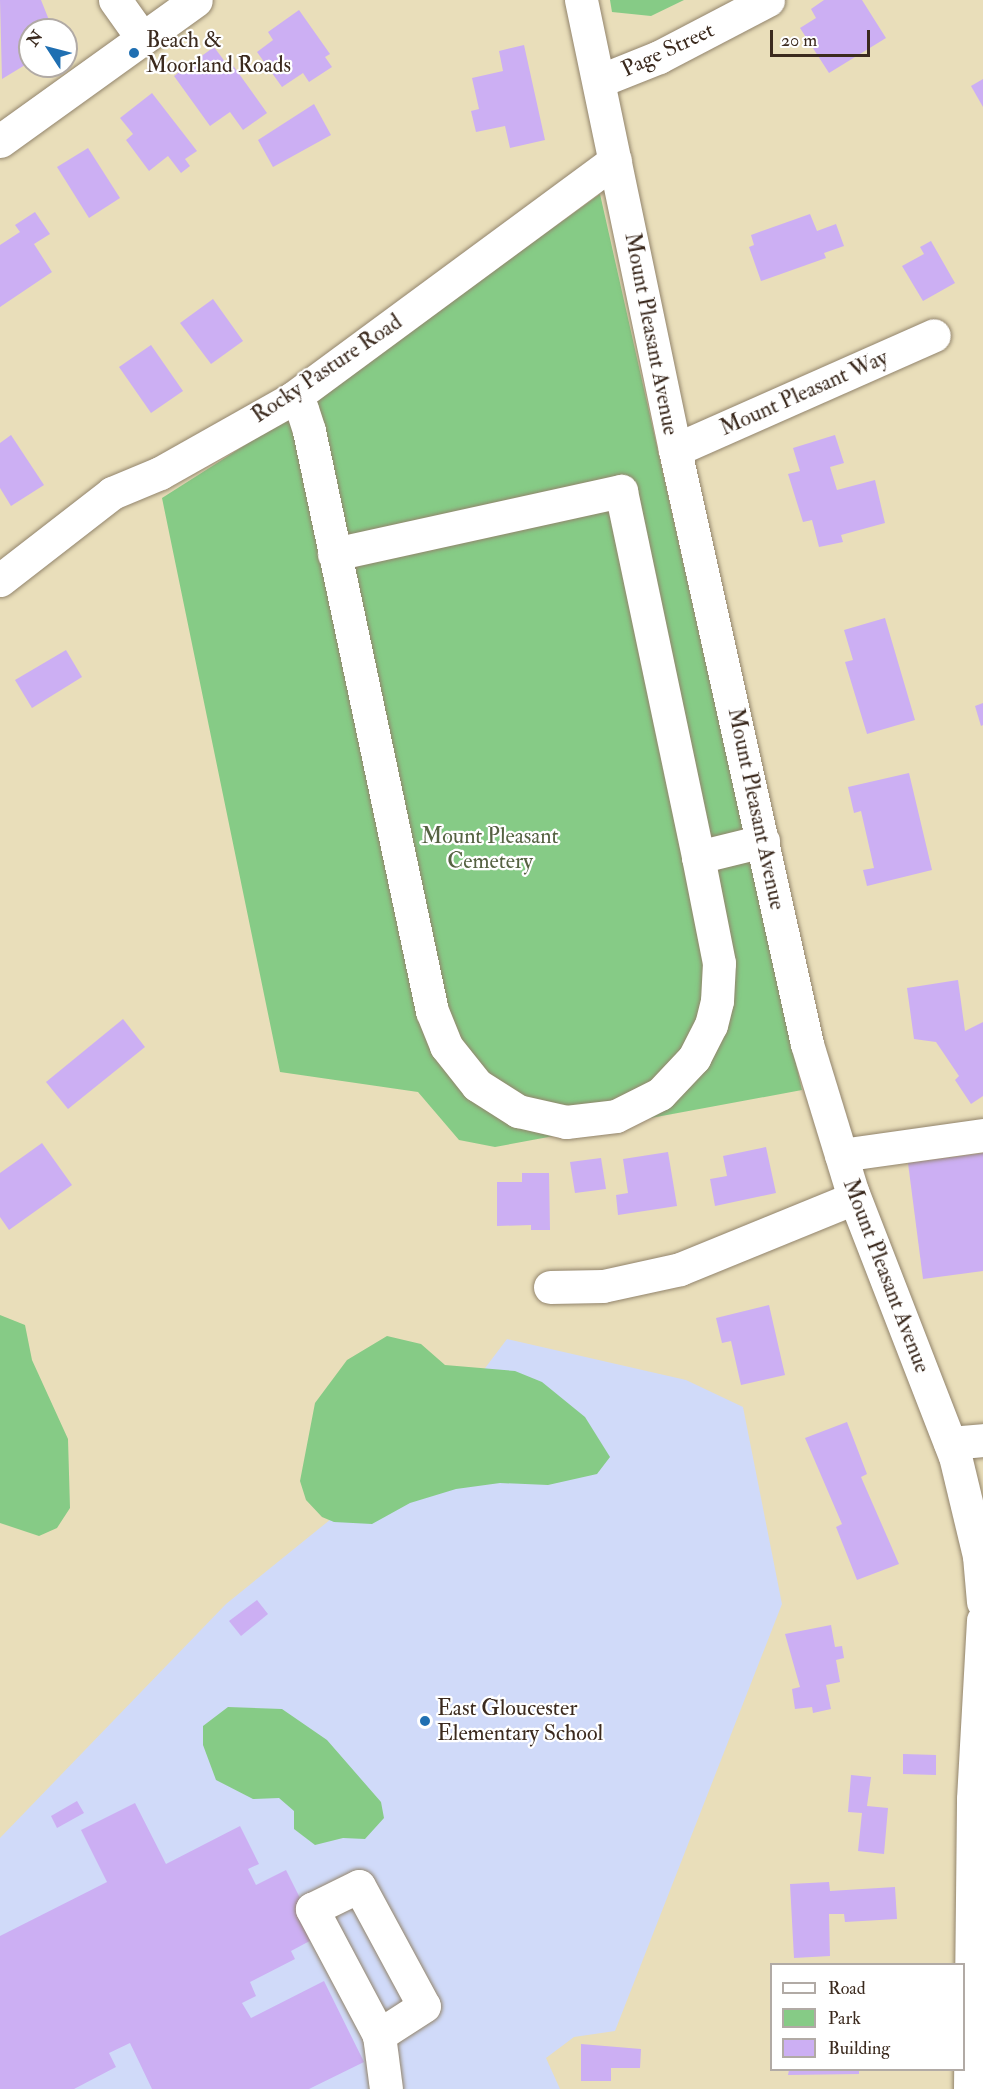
<!DOCTYPE html>
<style>
body{margin:0}
#map{position:relative;width:983px;height:2089px;overflow:hidden;background:#e9deba;font-family:"IM FELL Double Pica",serif}
div>[style]{position:absolute}
[style*='--x']{left:calc(var(--x)*1px);top:calc(var(--y)*1px);width:calc(var(--w)*1px);rotate:calc(var(--a)*1deg)}
.built>*{inset:0;background:#d0daf9}
.green>*{inset:0;background:#86cb86}
.building>*{inset:0;background:#ccaff3}
.roads{filter:drop-shadow(0 0 2px #92846c) drop-shadow(0 0 2px #92846c)}
.minor>*{height:33px;margin:-16.5px;padding:0 16.5px;transform-origin:16.5px;border-radius:16.5px;background:#fff}
.dots>*{width:16px;height:16px;translate:-50% -50%;box-sizing:border-box;border:3px solid #fff;border-radius:50%}
span{translate:-50% -50%;white-space:nowrap;text-align:center;line-height:1.15;-webkit-text-stroke:4.5px #fff;paint-order:stroke}
.poi-label{font-size:22px;color:#3b2a1e}
.left{translate:0 -50%;text-align:left}
.street-label{font-size:22px;color:#3b2a1e}
.park-label{font-size:22px;color:#556242}
.legend{position:absolute;left:770px;top:1963px;width:195px;height:108px;box-sizing:border-box;background:#fff;border:2px solid #b1aaa5;margin:0;padding:8px 10px;list-style:none;font-size:18px;color:#3b2a1e}
.legend li{display:flex;align-items:center;gap:12px;height:30px}
.legend b{width:30px;border:2px solid #b1aaa5}
.north{position:absolute;left:18px;top:18px;width:60px;height:60px;box-sizing:border-box;background:#fff;border:2px solid #b1aaa5;border-radius:50%;rotate:306deg;font-size:16px;font-weight:700;line-height:24px;text-align:center;color:#3b2a1e}
.north::after{content:'';display:block;margin:auto;width:21px;height:27px;background:#1f6fb2;clip-path:polygon(50% 0,100% 100%,50% 72%,0 100%)}
.scale{position:absolute;left:770px;top:30px;width:100px;height:27px;box-sizing:border-box;border:3px solid #3b2a1e;border-top:0;padding-left:8px;font-size:18px;line-height:21px;white-space:nowrap;color:#3b2a1e;-webkit-text-stroke:4px #fff;paint-order:stroke}
</style>
<div id="map">
<div class="built">
<i style="clip-path:polygon(507px 1339px,686px 1380px,743px 1407px,782px 1604px,615px 2031px,574px 2037px,546px 2058px,560px 2089px,0 2089px,0 1838px,226px 1604px,394px 1468px,458px 1404px)"></i>
</div>
<div class="green">
<i style="clip-path:polygon(610px 0,684px 0,651px 16px,612px 12px)"></i>
<i style="clip-path:polygon(600px 194px,802px 1090px,495px 1147px,459px 1140px,418px 1092px,280px 1072px,162px 498px,302px 409px)"></i>
<i style="clip-path:polygon(0 1315px,25px 1325px,32px 1360px,68px 1439px,70px 1508px,57px 1528px,39px 1536px,0 1523px)"></i>
<i style="clip-path:polygon(387px 1336px,421px 1344px,445px 1365px,515px 1371px,542px 1382px,585px 1417px,610px 1457px,597px 1474px,548px 1485px,500px 1483px,456px 1489px,410px 1503px,372px 1524px,334px 1522px,322px 1517px,306px 1500px,300px 1481px,315px 1403px,347px 1360px)"></i>
<i style="clip-path:polygon(228px 1707px,282px 1709px,327px 1740px,381px 1802px,384px 1818px,365px 1839px,343px 1838px,315px 1845px,294px 1829px,294px 1811px,279px 1798px,253px 1799px,216px 1780px,203px 1745px,203px 1726px)"></i>
</div>
<div class="building">
<i style="clip-path:polygon(0 0,41px 0,53px 30px,30px 30px,30px 62px,2px 79px)"></i>
<i style="clip-path:polygon(824px 0,862px 0,886px 38px,829px 73px,800px 28px,816px 18px,811px 9px)"></i>
<i style="clip-path:polygon(299px 10px,330px 54px,325px 57px,332px 67px,309px 82px,303px 73px,282px 87px,257px 52px,273px 40px,268px 32px)"></i>
<i style="clip-path:polygon(524px 45px,545px 140px,510px 148px,505px 126px,476px 132px,471px 111px,479px 109px,472px 78px,503px 71px,499px 51px)"></i>
<i style="clip-path:polygon(214px 47px,229px 67px,232px 64px,267px 113px,243px 130px,230px 112px,210px 126px,174px 76px)"></i>
<i style="clip-path:polygon(983px 79px,983px 107px,971px 86px)"></i>
<i style="clip-path:polygon(152px 93px,197px 151px,185px 159px,190px 166px,181px 173px,168px 156px,149px 171px,126px 140px,133px 134px,120px 118px)"></i>
<i style="clip-path:polygon(314px 104px,331px 135px,273px 167px,258px 140px)"></i>
<i style="clip-path:polygon(88px 148px,120px 198px,89px 218px,57px 167px)"></i>
<i style="clip-path:polygon(35px 212px,50px 234px,34px 244px,52px 272px,0 307px,0 245px,20px 232px,15px 225px)"></i>
<i style="clip-path:polygon(810px 214px,817px 231px,836px 224px,844px 246px,824px 253px,826px 258px,761px 281px,749px 247px,754px 245px,751px 235px)"></i>
<i style="clip-path:polygon(931px 241px,955px 283px,923px 301px,902px 266px,924px 254px,920px 247px)"></i>
<i style="clip-path:polygon(213px 299px,243px 341px,211px 364px,180px 323px)"></i>
<i style="clip-path:polygon(151px 345px,183px 391px,151px 413px,119px 367px)"></i>
<i style="clip-path:polygon(11px 435px,44px 485px,11px 506px,0 488px,0 443px)"></i>
<i style="clip-path:polygon(835px 435px,844px 463px,830px 467px,837px 490px,875px 480px,885px 523px,841px 535px,843px 542px,819px 547px,812px 520px,803px 522px,788px 474px,800px 471px,793px 448px)"></i>
<i style="clip-path:polygon(885px 618px,915px 720px,867px 734px,845px 662px,853px 660px,844px 630px)"></i>
<i style="clip-path:polygon(66px 650px,82px 677px,32px 708px,15px 680px)"></i>
<i style="clip-path:polygon(983px 703px,983px 725px,981px 726px,975px 706px)"></i>
<i style="clip-path:polygon(909px 773px,932px 870px,867px 886px,863px 870px,874px 868px,861px 811px,854px 813px,848px 787px)"></i>
<i style="clip-path:polygon(958px 980px,965px 1031px,983px 1022px,983px 1096px,971px 1104px,955px 1080px,959px 1076px,936px 1042px,914px 1039px,907px 988px)"></i>
<i style="clip-path:polygon(123px 1019px,145px 1047px,68px 1109px,46px 1082px)"></i>
<i style="clip-path:polygon(42px 1143px,72px 1185px,9px 1230px,0 1217px,0 1173px)"></i>
<i style="clip-path:polygon(766px 1147px,776px 1193px,715px 1206px,710px 1179px,727px 1176px,723px 1156px)"></i>
<i style="clip-path:polygon(668px 1152px,677px 1206px,618px 1215px,616px 1195px,628px 1193px,623px 1159px)"></i>
<i style="clip-path:polygon(983px 1153px,983px 1271px,923px 1279px,908px 1163px)"></i>
<i style="clip-path:polygon(601px 1158px,606px 1189px,575px 1193px,570px 1162px)"></i>
<i style="clip-path:polygon(522px 1173px,549px 1173px,550px 1230px,531px 1230px,531px 1225px,497px 1226px,497px 1182px,522px 1182px)"></i>
<i style="clip-path:polygon(769px 1305px,785px 1375px,741px 1385px,731px 1341px,722px 1343px,716px 1318px)"></i>
<i style="clip-path:polygon(847px 1422px,867px 1474px,861px 1477px,899px 1564px,857px 1580px,836px 1527px,842px 1524px,805px 1438px)"></i>
<i style="clip-path:polygon(257px 1600px,268px 1614px,241px 1636px,229px 1621px)"></i>
<i style="clip-path:polygon(831px 1625px,835px 1647px,842px 1646px,844px 1658px,836px 1660px,840px 1682px,826px 1685px,831px 1709px,813px 1713px,812px 1707px,795px 1709px,792px 1689px,800px 1687px,785px 1634px)"></i>
<i style="clip-path:polygon(903px 1754px,936px 1755px,936px 1775px,903px 1774px)"></i>
<i style="clip-path:polygon(851px 1775px,871px 1777px,867px 1806px,888px 1808px,884px 1854px,858px 1851px,862px 1813px,848px 1812px)"></i>
<i style="clip-path:polygon(77px 1801px,84px 1813px,57px 1828px,51px 1816px)"></i>
<i style="clip-path:polygon(135px 1803px,166px 1864px,240px 1826px,259px 1864px,248px 1869px,256px 1885px,286px 1870px,319px 1936px,291px 1951px,295px 1959px,250px 1982px,256px 1996px,242px 2003px,251px 2018px,324px 1981px,364px 2062px,309px 2089px,152px 2089px,130px 2043px,109px 2053px,116px 2067px,74px 2089px,0 2089px,0 1936px,107px 1882px,81px 1830px)"></i>
<i style="clip-path:polygon(829px 1882px,830px 1891px,895px 1887px,897px 1919px,845px 1922px,844px 1914px,829px 1914px,830px 1956px,794px 1958px,790px 1884px)"></i>
<i style="clip-path:polygon(581px 2044px,641px 2049px,640px 2068px,611px 2068px,611px 2081px,581px 2081px)"></i>
<i style="clip-path:polygon(789px 2070px,859px 2070px,859px 2074px,788px 2075px)"></i>
</div>
<div class="roads">
<div class="minor">
<i style="--x:115;--y:0;--w:47;--a:54.6"></i>
<i style="--x:581;--y:0;--w:460;--a:78.2"></i>
<i style="--x:675;--y:450;--w:608;--a:77.47"></i>
<i style="--x:807;--y:1044;--w:154;--a:73"></i>
<i style="--x:852;--y:1191;--w:284;--a:68.8"></i>
<i style="--x:955;--y:1456;--w:103;--a:76.5"></i>
<i style="--x:979;--y:1556;--w:46;--a:85"></i>
<i style="--x:599;--y:81;--w:65;--a:-21.8"></i>
<i style="--x:659;--y:57;--w:123;--a:-27.6"></i>
<i style="--x:0;--y:141;--w:241;--a:-35.7"></i>
<i style="--x:293;--y:398;--w:14;--a:51"></i>
<i style="--x:302;--y:409;--w:23;--a:72"></i>
<i style="--x:309;--y:431;--w:593;--a:78.03"></i>
<i style="--x:432;--y:1011;--w:38;--a:68"></i>
<i style="--x:446;--y:1046;--w:50;--a:51.5"></i>
<i style="--x:477;--y:1085;--w:49;--a:32.4"></i>
<i style="--x:518;--y:1111;--w:49;--a:12.9"></i>
<i style="--x:566;--y:1122;--w:50;--a:-6.8"></i>
<i style="--x:616;--y:1116;--w:49;--a:-26.6"></i>
<i style="--x:660;--y:1094;--w:50;--a:-46.6"></i>
<i style="--x:694;--y:1058;--w:37;--a:-63"></i>
<i style="--x:711;--y:1025;--w:25;--a:-76"></i>
<i style="--x:717;--y:1001;--w:38;--a:-87"></i>
<i style="--x:719;--y:963;--w:108;--a:-101.2"></i>
<i style="--x:698;--y:857;--w:67;--a:-13.8"></i>
<i style="--x:675;--y:450;--w:283;--a:-23.9"></i>
<i style="--x:334;--y:554;--w:294;--a:-12.4"></i>
<i style="--x:621;--y:491;--w:374;--a:78.1"></i>
<i style="--x:0;--y:580;--w:142;--a:-37.8"></i>
<i style="--x:112;--y:493;--w:52;--a:-22.6"></i>
<i style="--x:160;--y:473;--w:153;--a:-29.4"></i>
<i style="--x:293;--y:398;--w:400;--a:-36.4"></i>
<i style="--x:841;--y:1155;--w:143;--a:-8"></i>
<i style="--x:550;--y:1287;--w:53;--a:-1.1"></i>
<i style="--x:603;--y:1286;--w:79;--a:-12.4"></i>
<i style="--x:680;--y:1269;--w:188;--a:-22.2"></i>
<i style="--x:950;--y:1443;--w:33;--a:-5"></i>
<i style="--x:379;--y:2035;--w:143;--a:-118"></i>
<i style="--x:312;--y:1909;--w:52;--a:-26.1"></i>
<i style="--x:359;--y:1886;--w:136;--a:61.6"></i>
<i style="--x:424;--y:2006;--w:54;--a:147.2"></i>
<i style="--x:379;--y:2035;--w:54;--a:82.6"></i>
<i style="--x:970;--y:2089;--w:290;--a:-89.4"></i>
<i style="--x:973;--y:1799;--w:179;--a:-86.8"></i>
</div>
</div>
<div class="dots">
<i style="left:134px;top:53px;background:#1f6fb2"></i>
<i style="left:425px;top:1721px;background:#1f6fb2"></i>
</div>
<div class="poi-label">
<span class="left" style="left:146px;top:53px">Beach &amp;<br>Moorland Roads</span>
<span class="left" style="left:437px;top:1721px">East Gloucester<br>Elementary School</span>
</div>
<div class="street-label">
<span style="left:668px;top:50px;rotate:-25deg">Page Street</span>
<span style="left:651px;top:334px;rotate:79deg">Mount Pleasant Avenue</span>
<span style="left:327px;top:369px;rotate:-34deg">Rocky Pasture Road</span>
<span style="left:804px;top:393px;rotate:-24deg">Mount Pleasant Way</span>
<span style="left:756px;top:809px;rotate:78deg">Mount Pleasant Avenue</span>
<span style="left:886px;top:1276px;rotate:69deg">Mount Pleasant Avenue</span>
</div>
<div class="park-label">
<span style="left:490px;top:849px">Mount Pleasant<br>Cemetery</span>
</div>
<ul class="legend">
<li><b style="height:8px;background:#fff"></b>Road</li>
<li><b style="height:16px;background:#86cb86"></b>Park</li>
<li><b style="height:16px;background:#ccaff3"></b>Building</li>
</ul>
<div class="north">N</div>
<div class="scale">20 m</div>
</div>
